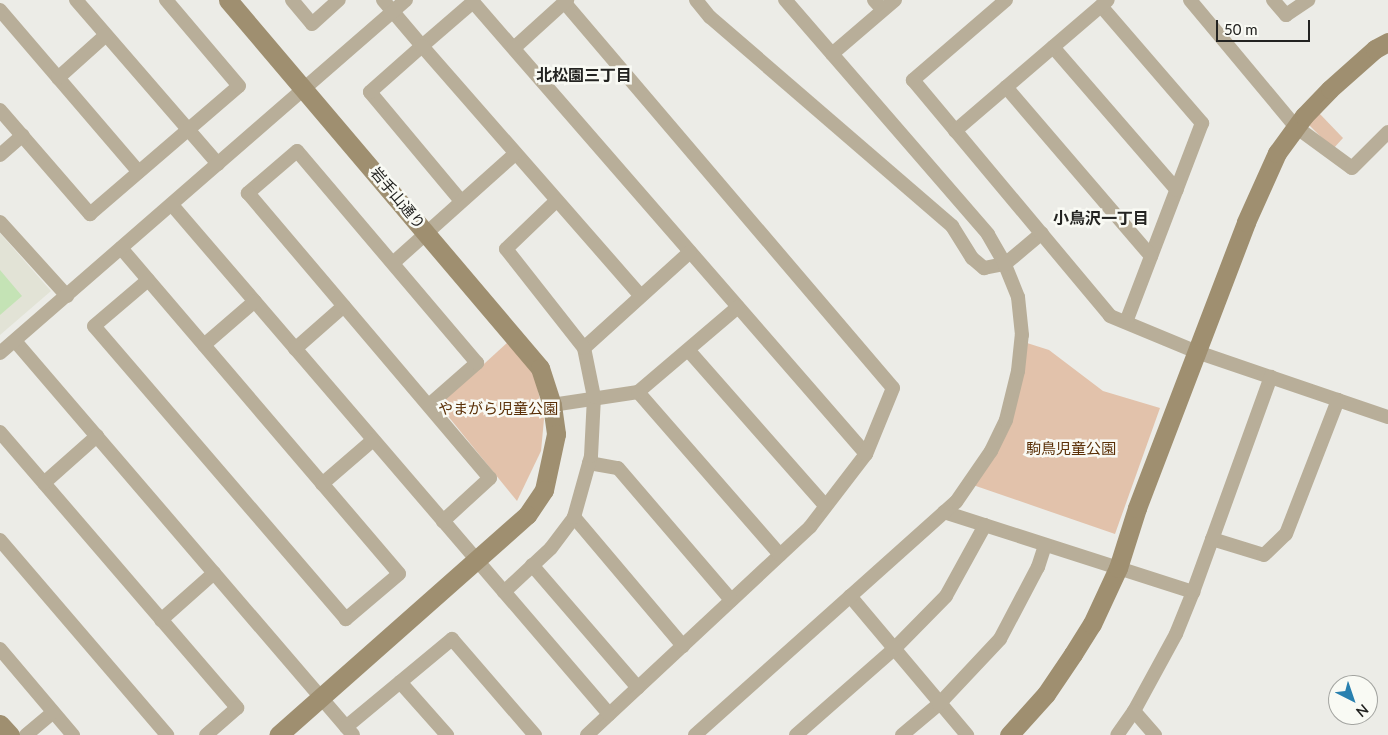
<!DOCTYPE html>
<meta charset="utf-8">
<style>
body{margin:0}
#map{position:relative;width:1388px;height:735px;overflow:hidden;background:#ecece7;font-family:Lato,"Noto Sans JP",sans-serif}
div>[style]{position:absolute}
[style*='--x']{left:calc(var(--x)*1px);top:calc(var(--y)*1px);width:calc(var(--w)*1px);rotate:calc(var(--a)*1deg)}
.built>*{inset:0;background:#e2e3d6}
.green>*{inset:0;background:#e2c2ab}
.building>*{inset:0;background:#c4e3b5}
.street>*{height:14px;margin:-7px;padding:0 7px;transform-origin:7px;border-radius:7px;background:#b8ae99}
.secondary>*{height:19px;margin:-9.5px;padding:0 9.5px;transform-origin:9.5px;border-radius:9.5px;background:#9f8f70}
span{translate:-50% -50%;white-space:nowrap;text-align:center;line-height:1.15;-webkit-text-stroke:5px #f9faf4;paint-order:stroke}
.street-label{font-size:15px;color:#232321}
.park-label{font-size:15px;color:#5a2f06}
.neighbourhood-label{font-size:16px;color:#232321;font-weight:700}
.north{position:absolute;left:1328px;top:675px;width:50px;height:50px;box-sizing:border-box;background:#f9faf4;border:1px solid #a3a4a0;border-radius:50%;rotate:139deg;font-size:14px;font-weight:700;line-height:20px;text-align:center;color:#232321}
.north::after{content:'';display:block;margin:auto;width:18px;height:22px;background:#2980af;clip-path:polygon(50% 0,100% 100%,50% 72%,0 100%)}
.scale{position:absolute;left:1216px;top:20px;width:94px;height:22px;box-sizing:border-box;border:2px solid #232321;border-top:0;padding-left:6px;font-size:15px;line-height:18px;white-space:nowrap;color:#232321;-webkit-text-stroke:4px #f9faf4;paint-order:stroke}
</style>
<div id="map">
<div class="built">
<i style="clip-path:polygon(0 233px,51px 291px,0 335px)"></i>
</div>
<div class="green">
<i style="clip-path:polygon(1318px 112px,1343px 138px,1333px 149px,1308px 124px)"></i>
<i style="clip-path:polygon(508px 342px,535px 376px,544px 419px,541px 451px,517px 501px,439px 405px)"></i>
<i style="clip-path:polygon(1027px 343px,1049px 350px,1103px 391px,1160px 408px,1115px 534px,973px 485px,1013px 413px)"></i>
</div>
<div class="building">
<i style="clip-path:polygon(0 270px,22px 296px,0 315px)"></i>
</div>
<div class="street">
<i style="--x:76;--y:0;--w:217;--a:49.1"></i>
<i style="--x:292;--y:0;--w:31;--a:50"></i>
<i style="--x:312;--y:24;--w:36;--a:-42"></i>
<i style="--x:383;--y:0;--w:60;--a:49.7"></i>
<i style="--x:422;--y:46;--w:67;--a:-40.8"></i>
<i style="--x:473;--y:2;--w:599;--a:48.99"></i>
<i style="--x:866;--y:454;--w:92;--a:127.5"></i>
<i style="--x:810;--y:527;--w:305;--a:137"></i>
<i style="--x:696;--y:0;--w:22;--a:51"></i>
<i style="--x:710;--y:17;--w:320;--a:40.8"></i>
<i style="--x:952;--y:226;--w:38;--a:58"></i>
<i style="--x:972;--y:258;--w:16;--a:40"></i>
<i style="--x:984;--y:268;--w:21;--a:-11"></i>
<i style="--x:1005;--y:264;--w:48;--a:-40"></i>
<i style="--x:874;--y:0;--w:13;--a:48"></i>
<i style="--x:1006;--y:0;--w:123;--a:139.3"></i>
<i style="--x:913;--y:80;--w:307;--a:50.1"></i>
<i style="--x:1110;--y:316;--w:94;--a:22.5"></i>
<i style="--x:1197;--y:352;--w:202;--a:18.8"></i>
<i style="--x:1190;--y:0;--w:165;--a:50.2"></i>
<i style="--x:1296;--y:127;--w:69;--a:36.2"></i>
<i style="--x:1352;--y:168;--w:51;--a:-45"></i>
<i style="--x:1273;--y:0;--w:20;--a:49"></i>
<i style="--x:1286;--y:15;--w:27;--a:-34"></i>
<i style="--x:564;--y:2;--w:507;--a:49.56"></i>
<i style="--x:893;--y:388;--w:71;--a:112.2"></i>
<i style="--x:1101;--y:6;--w:155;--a:49.2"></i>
<i style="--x:1202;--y:123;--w:213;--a:110.9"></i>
<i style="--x:0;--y:10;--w:213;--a:49.4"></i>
<i style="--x:1053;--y:47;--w:189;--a:49.1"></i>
<i style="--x:514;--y:48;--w:72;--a:-42.2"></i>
<i style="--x:832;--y:54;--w:83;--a:-40.6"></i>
<i style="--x:58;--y:78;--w:64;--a:-41.9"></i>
<i style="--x:1006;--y:87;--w:223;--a:49.4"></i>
<i style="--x:0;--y:110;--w:138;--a:49.1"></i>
<i style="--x:90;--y:214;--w:196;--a:-40.7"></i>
<i style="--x:239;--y:86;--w:113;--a:-130.3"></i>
<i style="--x:955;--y:131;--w:201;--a:-40.6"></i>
<i style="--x:0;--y:155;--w:30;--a:-41"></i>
<i style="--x:461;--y:201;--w:142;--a:-129.9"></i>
<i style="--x:370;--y:92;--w:69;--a:-41.5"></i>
<i style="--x:422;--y:46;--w:332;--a:48.8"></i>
<i style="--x:172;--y:205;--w:671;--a:49.35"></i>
<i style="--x:0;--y:222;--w:100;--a:47.8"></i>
<i style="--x:121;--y:248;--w:428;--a:49.5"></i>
<i style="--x:399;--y:574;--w:70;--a:139.7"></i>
<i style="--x:346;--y:619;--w:386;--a:-130.7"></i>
<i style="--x:94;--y:326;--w:71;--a:-40.4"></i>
<i style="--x:393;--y:263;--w:164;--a:-41.8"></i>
<i style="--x:15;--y:341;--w:519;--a:49.37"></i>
<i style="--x:204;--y:345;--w:67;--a:-40.8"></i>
<i style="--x:584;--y:348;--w:143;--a:-42.2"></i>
<i style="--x:295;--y:349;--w:65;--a:-41.3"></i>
<i style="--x:689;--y:351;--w:205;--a:48.6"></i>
<i style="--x:0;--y:353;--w:538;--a:-41.01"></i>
<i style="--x:638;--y:392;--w:216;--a:48.9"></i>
<i style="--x:429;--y:405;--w:64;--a:-41.2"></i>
<i style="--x:477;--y:363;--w:278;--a:-130.3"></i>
<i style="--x:297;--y:151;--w:65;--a:139.4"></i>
<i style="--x:248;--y:193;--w:374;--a:49.7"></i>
<i style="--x:490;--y:478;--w:64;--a:137.5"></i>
<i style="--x:552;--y:405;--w:87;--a:-8.6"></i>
<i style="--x:638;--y:392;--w:131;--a:-40.4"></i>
<i style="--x:0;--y:432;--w:364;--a:49.3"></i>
<i style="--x:237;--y:708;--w:41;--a:138.9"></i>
<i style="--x:589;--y:463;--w:29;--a:10"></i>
<i style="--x:618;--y:468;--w:174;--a:49.4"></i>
<i style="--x:44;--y:483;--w:71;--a:-41.6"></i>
<i style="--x:322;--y:484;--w:67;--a:-40.8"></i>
<i style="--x:944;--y:512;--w:262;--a:17.8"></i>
<i style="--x:1193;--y:592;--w:45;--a:112"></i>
<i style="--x:1176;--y:634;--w:88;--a:118.6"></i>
<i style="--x:1134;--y:711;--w:29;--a:125"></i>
<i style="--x:574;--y:517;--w:169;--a:49.8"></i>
<i style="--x:1212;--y:539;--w:54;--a:17.1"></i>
<i style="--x:1264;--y:555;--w:30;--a:-44"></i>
<i style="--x:1286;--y:534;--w:144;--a:-68.8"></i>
<i style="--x:0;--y:540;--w:257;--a:49.4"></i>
<i style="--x:532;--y:565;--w:162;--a:49.2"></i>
<i style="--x:504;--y:592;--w:64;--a:-43.1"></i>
<i style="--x:551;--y:548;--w:39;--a:-53"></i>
<i style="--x:574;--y:517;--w:63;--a:-74.4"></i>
<i style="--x:591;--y:456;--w:59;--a:-87.1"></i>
<i style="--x:594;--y:397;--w:50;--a:-101.5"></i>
<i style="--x:584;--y:348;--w:126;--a:-128.2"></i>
<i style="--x:506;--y:249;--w:69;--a:-43.8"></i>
<i style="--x:1193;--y:592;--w:229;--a:-70.1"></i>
<i style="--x:850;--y:596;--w:182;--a:49.9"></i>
<i style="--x:161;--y:620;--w:71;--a:-41.6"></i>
<i style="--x:0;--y:649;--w:113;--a:49.7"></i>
<i style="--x:400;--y:682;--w:71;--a:48.4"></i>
<i style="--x:1134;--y:711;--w:32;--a:49"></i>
<i style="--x:346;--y:727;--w:138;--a:-39.7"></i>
<i style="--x:452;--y:639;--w:127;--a:49.2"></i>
<i style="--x:26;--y:735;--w:35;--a:-40"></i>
<i style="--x:695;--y:735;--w:350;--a:-41.8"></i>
<i style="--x:956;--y:502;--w:62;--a:-55.5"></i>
<i style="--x:991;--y:451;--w:34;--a:-64"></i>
<i style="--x:1006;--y:420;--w:50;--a:-76.2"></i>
<i style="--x:1018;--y:371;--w:36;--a:-84"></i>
<i style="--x:1022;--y:335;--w:38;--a:-96"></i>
<i style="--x:1018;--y:297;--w:35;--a:-112"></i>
<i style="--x:1005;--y:264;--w:34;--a:-120"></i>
<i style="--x:988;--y:234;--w:310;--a:-130.9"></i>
<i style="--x:796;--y:735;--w:130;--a:-41.3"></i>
<i style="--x:894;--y:649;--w:74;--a:-45.5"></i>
<i style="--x:946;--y:596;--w:81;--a:-61.2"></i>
<i style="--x:902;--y:735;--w:48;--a:-40"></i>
<i style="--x:939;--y:704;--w:89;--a:-46.8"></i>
<i style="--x:1000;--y:639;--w:81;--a:-62.2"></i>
<i style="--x:1038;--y:567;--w:23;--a:-72"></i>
</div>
<div class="secondary">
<i style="--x:228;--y:0;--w:482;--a:49.7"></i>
<i style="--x:540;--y:368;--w:39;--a:72"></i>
<i style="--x:552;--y:405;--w:29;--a:82"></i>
<i style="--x:556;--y:434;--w:57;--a:102.1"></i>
<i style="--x:544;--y:490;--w:30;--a:124"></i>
<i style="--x:527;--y:515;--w:332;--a:138.5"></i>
<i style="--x:0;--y:724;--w:15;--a:48"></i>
<i style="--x:1009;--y:735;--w:55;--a:-47.9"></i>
<i style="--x:1046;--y:694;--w:48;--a:-56"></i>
<i style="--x:1073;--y:654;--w:36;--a:-58"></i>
<i style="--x:1092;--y:624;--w:62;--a:-65.1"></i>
<i style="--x:1118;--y:568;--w:63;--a:-72.4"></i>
<i style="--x:1137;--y:508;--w:306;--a:-69.1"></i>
<i style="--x:1246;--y:222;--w:76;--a:-65.8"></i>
<i style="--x:1277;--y:153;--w:46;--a:-53.9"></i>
<i style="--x:1304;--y:116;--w:37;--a:-46"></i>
<i style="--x:1330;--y:89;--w:60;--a:-41.6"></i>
<i style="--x:1375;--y:49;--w:15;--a:-28"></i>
</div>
<div class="street-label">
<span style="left:398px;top:198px;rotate:50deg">岩手山通り</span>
</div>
<div class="park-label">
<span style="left:498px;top:409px">やまがら児童公園</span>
<span style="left:1071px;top:449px">駒鳥児童公園</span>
</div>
<div class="neighbourhood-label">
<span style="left:584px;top:75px">北松園三丁目</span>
<span style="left:1101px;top:218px">小鳥沢一丁目</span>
</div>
<div class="north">N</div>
<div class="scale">50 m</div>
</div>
